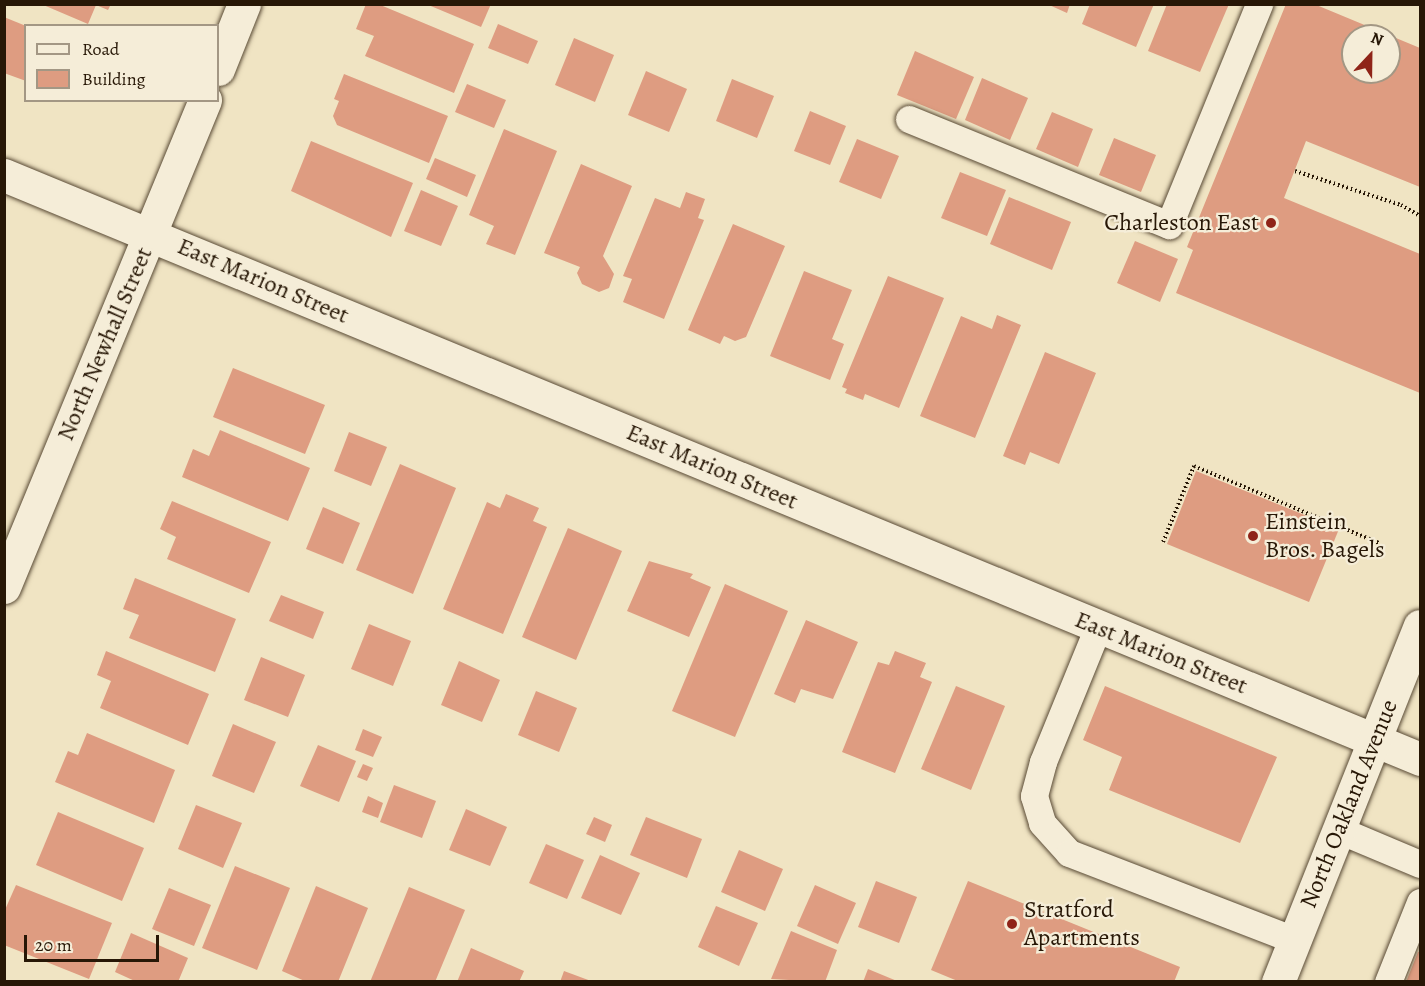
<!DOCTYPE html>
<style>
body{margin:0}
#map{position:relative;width:1425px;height:986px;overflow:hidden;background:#f0e4c3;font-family:Alegreya,serif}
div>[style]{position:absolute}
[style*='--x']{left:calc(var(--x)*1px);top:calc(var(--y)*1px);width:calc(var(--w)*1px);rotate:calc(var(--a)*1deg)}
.building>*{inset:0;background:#de9c81}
.path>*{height:4px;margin-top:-2px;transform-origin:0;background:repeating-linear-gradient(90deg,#271706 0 1.5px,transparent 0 4.5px)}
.roads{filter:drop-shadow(0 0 2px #594a35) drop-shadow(0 0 2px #594a35)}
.lane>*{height:27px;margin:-13.5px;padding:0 13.5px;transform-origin:13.5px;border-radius:13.5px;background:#f5edd8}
.street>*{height:33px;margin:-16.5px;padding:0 16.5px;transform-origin:16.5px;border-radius:16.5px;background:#f5edd8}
.secondary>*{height:33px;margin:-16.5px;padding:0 16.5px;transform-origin:16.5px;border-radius:16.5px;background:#f5edd8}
.dots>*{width:16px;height:16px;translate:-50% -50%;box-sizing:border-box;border:3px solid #f5edd8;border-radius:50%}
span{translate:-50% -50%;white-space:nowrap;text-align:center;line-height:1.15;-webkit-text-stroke:4.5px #f5edd8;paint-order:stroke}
.poi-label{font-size:24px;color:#271706}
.right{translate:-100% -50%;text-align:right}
.left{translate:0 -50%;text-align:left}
.street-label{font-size:24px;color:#271706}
.frame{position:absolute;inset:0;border:6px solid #271706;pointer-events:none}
.legend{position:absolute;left:24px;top:24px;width:195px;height:78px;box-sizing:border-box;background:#f5edd8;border:2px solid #a39784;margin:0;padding:8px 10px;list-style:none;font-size:18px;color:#271706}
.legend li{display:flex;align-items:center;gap:12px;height:30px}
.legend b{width:30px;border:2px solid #a39784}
.north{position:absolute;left:1341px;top:24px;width:60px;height:60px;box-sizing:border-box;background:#f5edd8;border:2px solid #a39784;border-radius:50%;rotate:22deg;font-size:16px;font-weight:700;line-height:24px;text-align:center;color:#271706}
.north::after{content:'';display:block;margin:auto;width:21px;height:27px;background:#8f2418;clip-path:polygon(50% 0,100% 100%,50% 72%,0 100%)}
.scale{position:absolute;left:24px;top:935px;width:135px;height:27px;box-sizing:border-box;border:3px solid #271706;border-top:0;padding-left:8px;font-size:18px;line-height:21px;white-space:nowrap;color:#271706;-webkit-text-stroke:4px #f5edd8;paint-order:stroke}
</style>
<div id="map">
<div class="building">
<i style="clip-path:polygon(41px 4px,111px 4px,108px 10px,96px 5px,88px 24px)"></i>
<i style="clip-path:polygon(366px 4px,378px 4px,474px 44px,454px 93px,365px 56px,374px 36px,356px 29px)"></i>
<i style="clip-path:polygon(426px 4px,491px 4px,481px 27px)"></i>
<i style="clip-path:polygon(1047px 4px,1070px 4px,1067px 13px)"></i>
<i style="clip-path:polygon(1090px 4px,1154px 4px,1136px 47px,1082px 24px)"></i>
<i style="clip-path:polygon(1167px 4px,1229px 4px,1200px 72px,1148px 51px)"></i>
<i style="clip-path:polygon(evenodd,1286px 4px,1314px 4px,1420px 48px,1420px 187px,1306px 141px,1284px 198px,1420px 254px,1420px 393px,1176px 293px,1193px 250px,1187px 247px,1286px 4px,1353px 36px,1389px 36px,1389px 72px,1353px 72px,1353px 36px)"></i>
<i style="clip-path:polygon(4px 17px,26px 26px,26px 81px,4px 73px)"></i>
<i style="clip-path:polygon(498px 24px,538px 41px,528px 64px,488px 48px)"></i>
<i style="clip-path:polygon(574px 38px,614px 55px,595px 102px,555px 85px)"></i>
<i style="clip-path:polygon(915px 51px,974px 77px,956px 119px,897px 95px)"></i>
<i style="clip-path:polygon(646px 71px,687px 89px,669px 132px,628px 115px)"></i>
<i style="clip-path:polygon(344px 74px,448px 116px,429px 163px,337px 125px,333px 116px,339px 101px,334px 99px)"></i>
<i style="clip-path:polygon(982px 78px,1028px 98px,1010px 140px,965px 120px)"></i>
<i style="clip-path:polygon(732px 79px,774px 96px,757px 138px,716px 121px)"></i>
<i style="clip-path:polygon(467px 84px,506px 100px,494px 128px,455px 112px)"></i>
<i style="clip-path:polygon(810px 111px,846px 126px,830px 165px,794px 151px)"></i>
<i style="clip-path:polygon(1052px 112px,1093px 129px,1078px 167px,1036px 149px)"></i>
<i style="clip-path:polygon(504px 129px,557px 151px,515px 255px,486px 244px,494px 226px,469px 215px)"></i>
<i style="clip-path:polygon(1114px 138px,1156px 155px,1141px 192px,1099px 175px)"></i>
<i style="clip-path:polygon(857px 139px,899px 156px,881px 199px,839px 182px)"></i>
<i style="clip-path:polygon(311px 141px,413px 183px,391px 237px,291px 191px)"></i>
<i style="clip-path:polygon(435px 158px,476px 175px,467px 197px,426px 179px)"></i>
<i style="clip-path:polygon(581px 164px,632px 186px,603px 256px,614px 274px,609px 288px,599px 292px,582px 284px,577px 273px,580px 267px,544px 253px)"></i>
<i style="clip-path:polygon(960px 172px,1006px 190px,987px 236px,941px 218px)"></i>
<i style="clip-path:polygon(421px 190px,458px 206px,441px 246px,404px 231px)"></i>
<i style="clip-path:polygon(686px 192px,705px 199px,698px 218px,704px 220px,664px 319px,623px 302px,632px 279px,623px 276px,655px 198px,680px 208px)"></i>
<i style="clip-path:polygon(1009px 197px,1071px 222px,1052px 270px,990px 244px)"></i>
<i style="clip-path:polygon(733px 224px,785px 246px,746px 337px,735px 341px,724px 336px,720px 344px,688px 330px)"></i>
<i style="clip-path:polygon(1135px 241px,1178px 259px,1160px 302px,1117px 283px)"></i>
<i style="clip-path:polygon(804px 271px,852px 290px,832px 339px,844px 344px,830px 380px,770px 356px)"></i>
<i style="clip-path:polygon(888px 276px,944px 298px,899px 408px,865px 394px,863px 400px,845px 393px,847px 389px,842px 387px)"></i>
<i style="clip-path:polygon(997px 315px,1021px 325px,975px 438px,920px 416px,961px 316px,992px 329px)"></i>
<i style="clip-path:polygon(1045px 352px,1096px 373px,1059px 464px,1030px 452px,1025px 465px,1003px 456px)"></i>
<i style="clip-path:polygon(233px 368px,325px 405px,305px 454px,213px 417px)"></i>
<i style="clip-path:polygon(220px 430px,310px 468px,288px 521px,182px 477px,193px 449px,209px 456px)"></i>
<i style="clip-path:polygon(349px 432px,387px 447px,371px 486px,334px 471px)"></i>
<i style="clip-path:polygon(400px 464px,456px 488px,413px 594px,356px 570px)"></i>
<i style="clip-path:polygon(1196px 471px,1339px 529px,1309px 602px,1167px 544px)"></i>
<i style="clip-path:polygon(506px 494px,539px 508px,533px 521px,547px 527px,503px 634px,443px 609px,487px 502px,500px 508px)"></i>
<i style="clip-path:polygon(172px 501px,271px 542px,249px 593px,167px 559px,176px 537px,160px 529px)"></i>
<i style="clip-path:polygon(323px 507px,360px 523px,343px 564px,306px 549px)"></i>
<i style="clip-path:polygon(568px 528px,622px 551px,576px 660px,522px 637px)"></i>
<i style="clip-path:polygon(649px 561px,693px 574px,690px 578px,711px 587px,689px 637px,627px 611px)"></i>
<i style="clip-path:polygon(135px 578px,236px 619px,215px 672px,129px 638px,139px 615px,123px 609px)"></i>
<i style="clip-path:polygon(725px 584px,788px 611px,735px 737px,672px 711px)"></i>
<i style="clip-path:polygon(281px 595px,324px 612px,313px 639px,269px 621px)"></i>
<i style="clip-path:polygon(806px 620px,858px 642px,833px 699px,801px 689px,795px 703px,774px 694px)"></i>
<i style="clip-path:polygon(369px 624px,411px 641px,393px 686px,351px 669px)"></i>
<i style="clip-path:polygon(106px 651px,209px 694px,188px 745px,100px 708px,111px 681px,97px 675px)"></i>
<i style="clip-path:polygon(895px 651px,926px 663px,920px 677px,932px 682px,895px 773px,842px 752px,878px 662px,889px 665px)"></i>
<i style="clip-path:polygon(261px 657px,305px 675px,288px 717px,244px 700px)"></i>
<i style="clip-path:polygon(459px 661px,500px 680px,482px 722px,441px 705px)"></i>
<i style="clip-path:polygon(956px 686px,1005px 706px,971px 790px,921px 769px)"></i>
<i style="clip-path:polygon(1105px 686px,1277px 757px,1240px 843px,1109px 790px,1122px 757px,1083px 740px)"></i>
<i style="clip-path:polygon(536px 691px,577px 708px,559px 752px,518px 735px)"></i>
<i style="clip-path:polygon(233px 724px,276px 742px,254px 793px,212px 776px)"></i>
<i style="clip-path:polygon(363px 729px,382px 737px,373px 757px,355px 750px)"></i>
<i style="clip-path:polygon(87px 733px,175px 770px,154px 823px,55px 782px,68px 751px,78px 755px)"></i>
<i style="clip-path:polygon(318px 745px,356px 761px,339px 802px,300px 786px)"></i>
<i style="clip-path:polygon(363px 764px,373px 768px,367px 781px,357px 777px)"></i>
<i style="clip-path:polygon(394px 785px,436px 801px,422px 838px,380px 822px)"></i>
<i style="clip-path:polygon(368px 796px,383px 803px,378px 818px,362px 812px)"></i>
<i style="clip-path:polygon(196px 805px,242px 823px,223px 868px,178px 849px)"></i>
<i style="clip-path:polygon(466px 809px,507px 827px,490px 866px,449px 850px)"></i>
<i style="clip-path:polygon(58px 812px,144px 848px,122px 901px,36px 865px)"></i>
<i style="clip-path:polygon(594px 817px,612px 825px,605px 842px,586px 834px)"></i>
<i style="clip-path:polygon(646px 817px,702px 839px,687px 878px,630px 855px)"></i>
<i style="clip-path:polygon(546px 844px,584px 860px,567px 899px,529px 883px)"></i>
<i style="clip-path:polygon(739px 850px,783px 869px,765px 911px,721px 892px)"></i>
<i style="clip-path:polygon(600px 855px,640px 873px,621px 915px,581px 898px)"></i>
<i style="clip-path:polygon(235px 866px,290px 888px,257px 970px,202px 948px)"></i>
<i style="clip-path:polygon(876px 881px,917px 897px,899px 943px,858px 927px)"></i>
<i style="clip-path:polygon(968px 881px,1180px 967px,1174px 982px,960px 982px,931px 970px)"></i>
<i style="clip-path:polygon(16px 885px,112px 923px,89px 979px,4px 945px,4px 912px)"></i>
<i style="clip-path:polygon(815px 885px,856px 903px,838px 944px,797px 926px)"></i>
<i style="clip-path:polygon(316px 886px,368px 908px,338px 982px,307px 982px,282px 971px)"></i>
<i style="clip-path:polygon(409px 887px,465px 910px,435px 982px,370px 982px)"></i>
<i style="clip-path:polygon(169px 888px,211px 905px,194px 946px,152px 929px)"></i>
<i style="clip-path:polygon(716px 906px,758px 923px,739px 966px,698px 947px)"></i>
<i style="clip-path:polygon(791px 931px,837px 950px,825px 982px,771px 979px)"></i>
<i style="clip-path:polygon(131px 933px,188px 958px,178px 982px,137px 982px,115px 972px)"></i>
<i style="clip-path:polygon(471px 948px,524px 971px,519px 982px,457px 982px)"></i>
<i style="clip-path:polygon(1420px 951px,1420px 982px,1406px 982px,1418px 952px)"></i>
<i style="clip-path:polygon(868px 969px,897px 981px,897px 982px,863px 982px)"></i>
<i style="clip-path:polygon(564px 971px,591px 981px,591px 982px,560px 982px)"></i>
</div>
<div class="path">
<i style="--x:1295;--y:171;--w:111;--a:17.8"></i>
<i style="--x:1401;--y:205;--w:22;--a:30"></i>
<i style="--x:1163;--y:542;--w:82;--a:-67.8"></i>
<i style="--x:1194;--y:466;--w:200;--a:22.6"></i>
</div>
<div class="roads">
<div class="lane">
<i style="--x:909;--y:119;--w:281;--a:22.2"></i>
<i style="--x:1169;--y:225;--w:239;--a:-67.8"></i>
<i style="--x:1098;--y:627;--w:146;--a:112.2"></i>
<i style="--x:1043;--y:762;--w:35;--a:105"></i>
<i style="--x:1034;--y:796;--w:28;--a:73"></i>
<i style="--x:1042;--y:823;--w:40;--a:48"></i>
<i style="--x:1069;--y:853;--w:242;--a:21.1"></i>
<i style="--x:1339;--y:830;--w:88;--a:22.8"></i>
<i style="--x:1388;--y:982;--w:86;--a:-68.2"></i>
</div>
<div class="street">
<i style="--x:218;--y:69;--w:70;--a:-68.2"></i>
<i style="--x:4;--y:175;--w:1532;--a:22.41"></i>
<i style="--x:4;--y:587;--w:527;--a:-67.57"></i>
</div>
<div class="secondary">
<i style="--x:1278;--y:982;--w:383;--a:-68.3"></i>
</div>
</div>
<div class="dots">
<i style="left:1271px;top:223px;background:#8f2418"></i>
<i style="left:1253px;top:536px;background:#8f2418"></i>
<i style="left:1012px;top:924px;background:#8f2418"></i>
</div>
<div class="poi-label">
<span class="right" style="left:1259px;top:223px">Charleston East</span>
<span class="left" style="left:1265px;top:536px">Einstein<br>Bros. Bagels</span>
<span class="left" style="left:1024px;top:924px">Stratford<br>Apartments</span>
</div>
<div class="street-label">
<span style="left:263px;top:281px;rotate:23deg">East Marion Street</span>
<span style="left:105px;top:344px;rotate:-67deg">North Newhall Street</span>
<span style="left:712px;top:467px;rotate:23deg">East Marion Street</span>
<span style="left:1161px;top:653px;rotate:22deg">East Marion Street</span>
<span style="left:1349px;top:804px;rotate:-68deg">North Oakland Avenue</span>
</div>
<div class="frame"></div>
<ul class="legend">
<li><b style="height:8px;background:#f5edd8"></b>Road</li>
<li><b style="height:16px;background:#de9c81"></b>Building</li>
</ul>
<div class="north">N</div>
<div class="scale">20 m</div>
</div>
